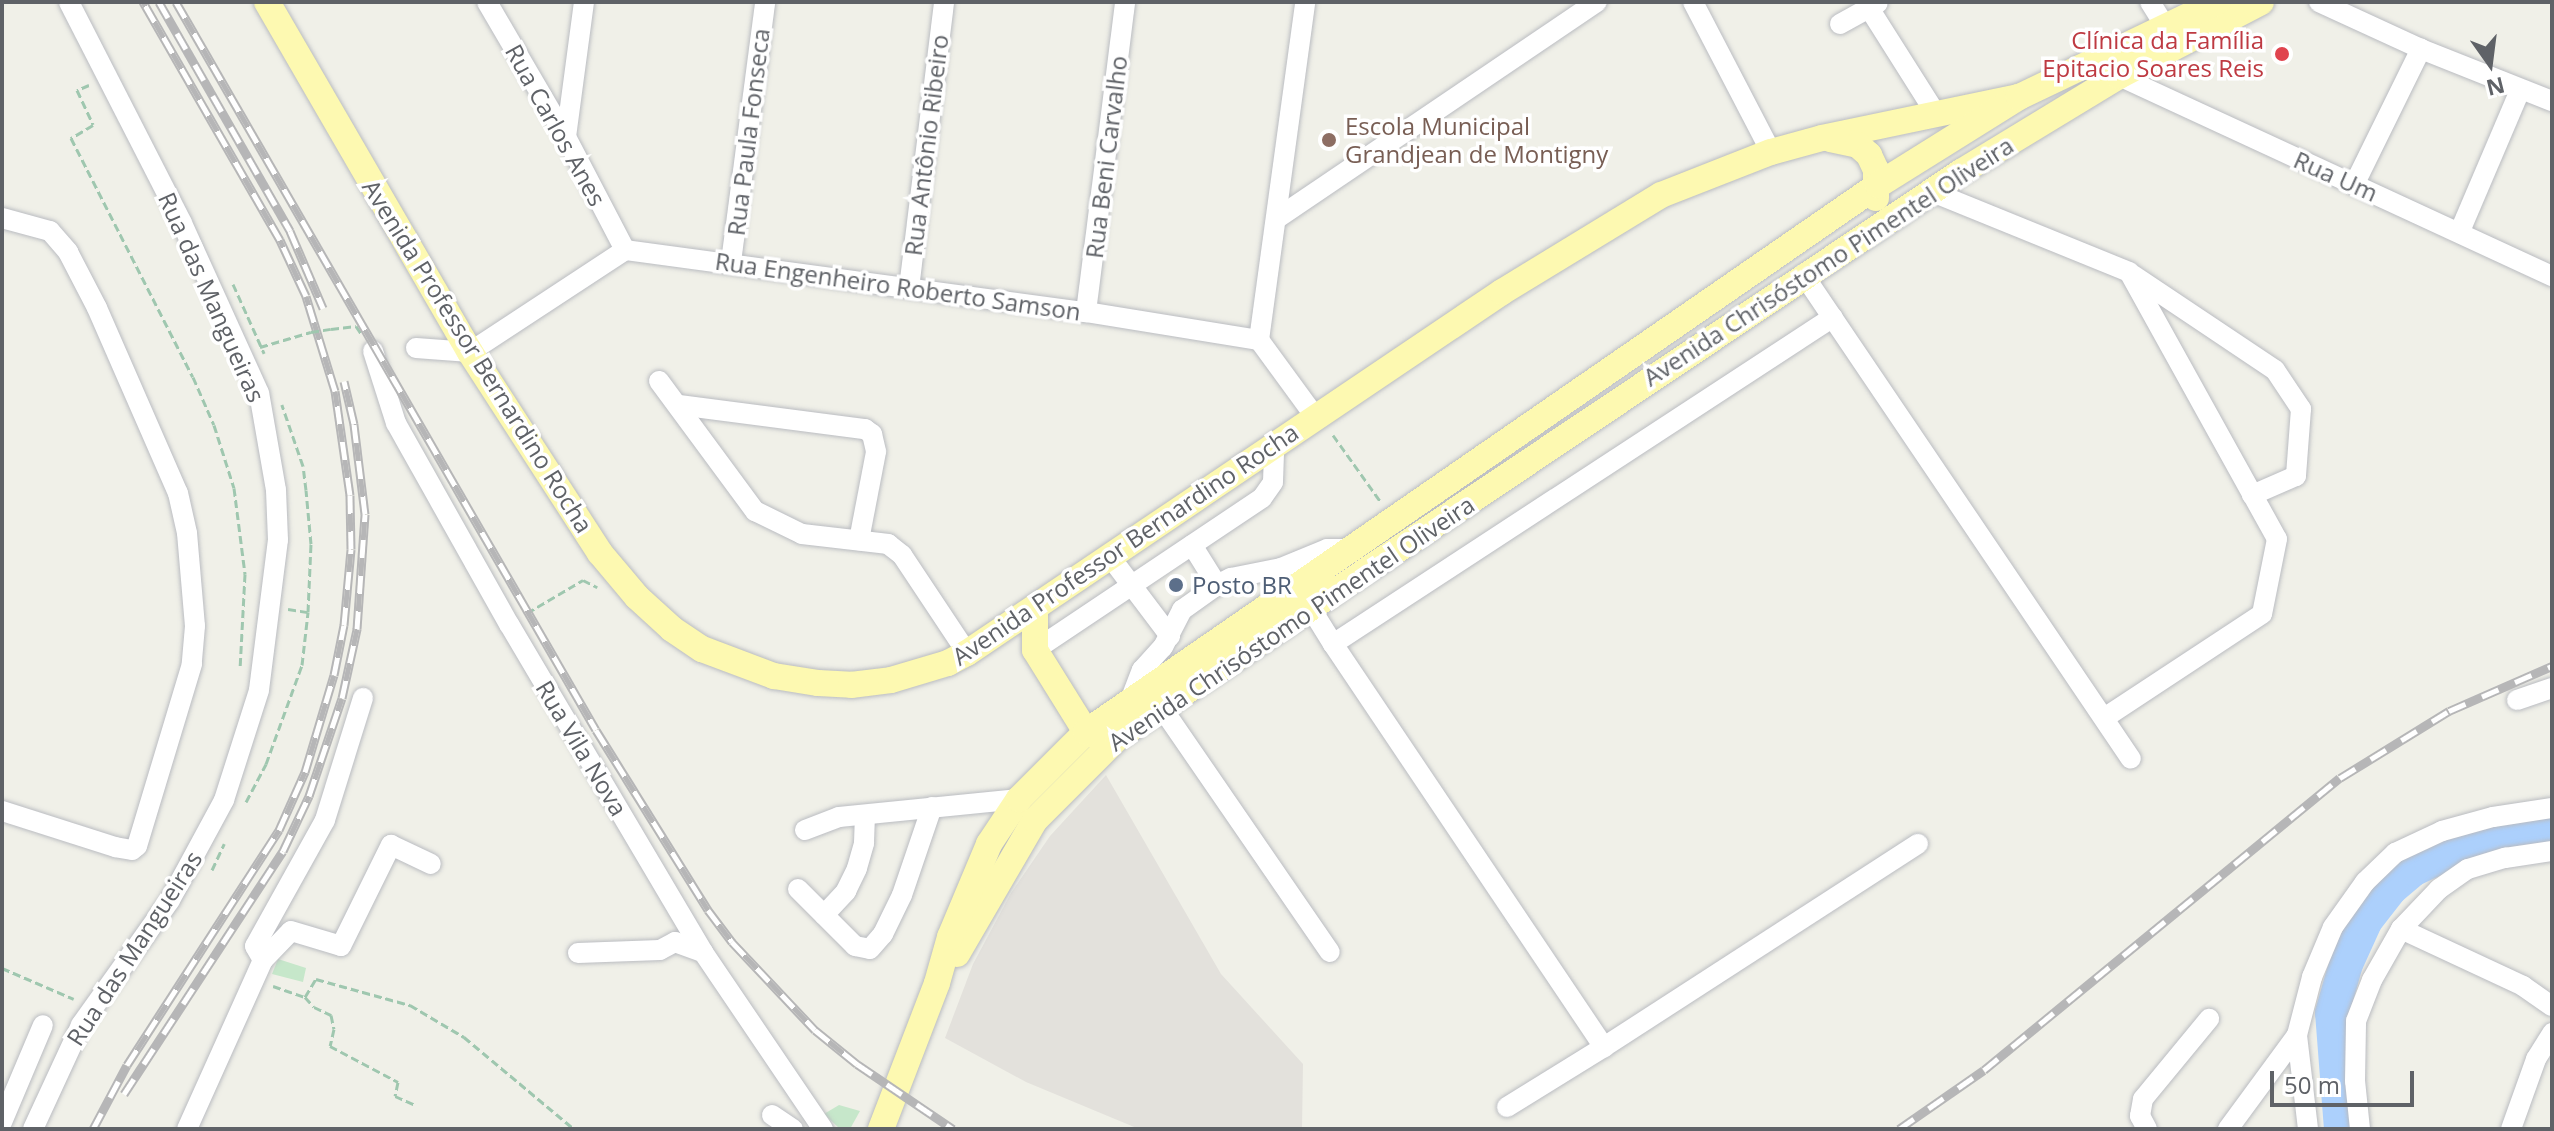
<!DOCTYPE html>
<meta charset="utf-8">
<style>
body{margin:0}
#map{position:relative;width:2554px;height:1131px;overflow:hidden;background:#f0f0e8;font-family:"Open Sans",sans-serif}
div>[style]{position:absolute}
[style*='--x']{left:calc(var(--x)*1px);top:calc(var(--y)*1px);width:calc(var(--w)*1px);rotate:calc(var(--a)*1deg)}
.industrial>*{inset:0;background:#e3e1dc}
.green>*{inset:0;background:#c6e7ca}
.river>*{height:34px;margin:-17px;padding:0 17px;transform-origin:17px;border-radius:17px;background:#acd0fc}
.path>*{height:3px;margin-top:-1.5px;transform-origin:0;background:repeating-linear-gradient(90deg,#9fc7af 0 8px,transparent 0 12px)}
.roads{filter:drop-shadow(0 0 2px #babcc1) drop-shadow(0 0 2px #babcc1)}
.minor>*{height:20px;margin:-10px;padding:0 10px;transform-origin:10px;border-radius:10px;background:#fff}
.major>*{height:26px;margin:-13px;padding:0 13px;transform-origin:13px;border-radius:13px;background:#fdf9b1}
.rail>*{height:9px;margin-top:-4.5px;transform-origin:0;background:repeating-linear-gradient(90deg,#fff 0 18px,#b6b6b7 0 36px);box-sizing:border-box;border-block:2px solid #b6b6b7}
.path-bridge>*{height:3px;margin-top:-1.5px;transform-origin:0;background:repeating-linear-gradient(90deg,#9fc7af 0 8px,transparent 0 12px)}
.dots>*{width:22px;height:22px;translate:-50% -50%;box-sizing:border-box;border:4px solid #fff;border-radius:50%}
span{translate:-50% -50%;white-space:nowrap;text-align:center;line-height:1.15;-webkit-text-stroke:7px #fff;paint-order:stroke}
.health-label{font-size:24px;color:#be3a42}
.right{translate:-100% -50%;text-align:right}
.street-label{font-size:24px;color:#5f6267}
.education-label{font-size:24px;color:#785e54}
.left{translate:0 -50%;text-align:left}
.service-label{font-size:24px;color:#4e5e75}
.frame{position:absolute;inset:0;border:4px solid #5f6267;pointer-events:none}
.north{position:absolute;left:2450px;top:24px;width:80px;height:80px;-webkit-text-stroke:6px #fff;paint-order:stroke;rotate:166deg;font-size:22px;font-weight:700;line-height:32px;text-align:center;color:#5f6267}
.north::after{content:'';display:block;margin:auto;width:28px;height:36px;background:#5f6267;clip-path:polygon(50% 0,100% 100%,50% 72%,0 100%)}
.scale{position:absolute;left:2270px;top:1071px;width:144px;height:36px;box-sizing:border-box;border:4px solid #5f6267;border-top:0;padding-left:10px;font-size:24px;line-height:28px;white-space:nowrap;color:#5f6267;-webkit-text-stroke:6px #fff;paint-order:stroke}
</style>
<div id="map">
<div class="industrial">
<i style="clip-path:polygon(1106px 775px,1221px 974px,1303px 1064px,1302px 1129px,1139px 1129px,1026px 1082px,945px 1038px,973px 964px,1011px 893px,1050px 836px)"></i>
</div>
<div class="green">
<i style="clip-path:polygon(278px 959px,306px 968px,303px 982px,272px 974px)"></i>
<i style="clip-path:polygon(839px 1105px,860px 1111px,850px 1129px,840px 1129px,824px 1114px)"></i>
</div>
<div class="river">
<i style="--x:2341;--y:1129;--w:116;--a:-94.4"></i>
<i style="--x:2332;--y:1013;--w:51;--a:-74.1"></i>
<i style="--x:2346;--y:964;--w:48;--a:-65.6"></i>
<i style="--x:2366;--y:920;--w:39;--a:-52"></i>
<i style="--x:2390;--y:889;--w:31;--a:-40"></i>
<i style="--x:2414;--y:869;--w:19;--a:-25"></i>
<i style="--x:2431;--y:861;--w:52;--a:-19.1"></i>
<i style="--x:2480;--y:844;--w:73;--a:-9.5"></i>
</div>
<div class="path">
<i style="--x:89;--y:85;--w:13;--a:157"></i>
<i style="--x:77;--y:90;--w:38;--a:65"></i>
<i style="--x:93;--y:125;--w:26;--a:149"></i>
<i style="--x:71;--y:138;--w:268;--a:63"></i>
<i style="--x:193;--y:377;--w:52;--a:66.4"></i>
<i style="--x:214;--y:425;--w:66;--a:72.4"></i>
<i style="--x:234;--y:488;--w:87;--a:82.7"></i>
<i style="--x:245;--y:574;--w:94;--a:93"></i>
<i style="--x:233;--y:284;--w:76;--a:65.8"></i>
<i style="--x:331;--y:329;--w:25;--a:-7"></i>
<i style="--x:356;--y:326;--w:11;--a:56"></i>
<i style="--x:260;--y:347;--w:53;--a:-16.4"></i>
<i style="--x:1333;--y:435;--w:81;--a:54.5"></i>
<i style="--x:288;--y:609;--w:20;--a:9"></i>
<i style="--x:527;--y:613;--w:65;--a:-30.5"></i>
<i style="--x:583;--y:580;--w:16;--a:27"></i>
<i style="--x:246;--y:802;--w:43;--a:-62.2"></i>
<i style="--x:266;--y:764;--w:105;--a:-70"></i>
<i style="--x:302;--y:665;--w:53;--a:-83.5"></i>
<i style="--x:308;--y:612;--w:68;--a:-87.5"></i>
<i style="--x:311;--y:544;--w:54;--a:-95.3"></i>
<i style="--x:306;--y:490;--w:24;--a:-97"></i>
<i style="--x:303;--y:466;--w:65;--a:-109"></i>
<i style="--x:212;--y:870;--w:29;--a:-65"></i>
<i style="--x:2;--y:968;--w:78;--a:23.3"></i>
<i style="--x:273;--y:986;--w:34;--a:19"></i>
<i style="--x:305;--y:997;--w:21;--a:-59"></i>
<i style="--x:316;--y:979;--w:98;--a:15.5"></i>
<i style="--x:410;--y:1005;--w:63;--a:30.7"></i>
<i style="--x:464;--y:1037;--w:143;--a:39.9"></i>
<i style="--x:305;--y:997;--w:13;--a:48"></i>
<i style="--x:314;--y:1007;--w:19;--a:25"></i>
<i style="--x:331;--y:1015;--w:14;--a:78"></i>
<i style="--x:334;--y:1029;--w:17;--a:103"></i>
<i style="--x:330;--y:1046;--w:77;--a:27.9"></i>
<i style="--x:398;--y:1082;--w:14;--a:102"></i>
<i style="--x:395;--y:1096;--w:22;--a:24"></i>
</div>
<div class="roads">
<div class="minor">
<i style="--x:487;--y:2;--w:156;--a:59.7"></i>
<i style="--x:566;--y:137;--w:127;--a:62.4"></i>
<i style="--x:1693;--y:2;--w:169;--a:62.5"></i>
<i style="--x:2150;--y:2;--w:31;--a:58"></i>
<i style="--x:2319;--y:2;--w:112;--a:24.7"></i>
<i style="--x:2421;--y:49;--w:141;--a:21.7"></i>
<i style="--x:1869;--y:8;--w:125;--a:57.7"></i>
<i style="--x:1840;--y:24;--w:43;--a:-28.9"></i>
<i style="--x:2119;--y:76;--w:477;--a:24.8"></i>
<i style="--x:566;--y:137;--w:136;--a:-82.4"></i>
<i style="--x:2354;--y:185;--w:152;--a:-63.8"></i>
<i style="--x:1930;--y:191;--w:215;--a:22.1"></i>
<i style="--x:2129;--y:272;--w:305;--a:61"></i>
<i style="--x:2277;--y:539;--w:76;--a:101.3"></i>
<i style="--x:2262;--y:614;--w:187;--a:146.6"></i>
<i style="--x:1279;--y:217;--w:384;--a:-34.1"></i>
<i style="--x:2;--y:218;--w:50;--a:15.2"></i>
<i style="--x:50;--y:231;--w:28;--a:49"></i>
<i style="--x:68;--y:252;--w:63;--a:62.6"></i>
<i style="--x:97;--y:308;--w:202;--a:66.4"></i>
<i style="--x:178;--y:493;--w:41;--a:77.3"></i>
<i style="--x:187;--y:533;--w:93;--a:85.1"></i>
<i style="--x:195;--y:626;--w:38;--a:95"></i>
<i style="--x:192;--y:664;--w:190;--a:106.8"></i>
<i style="--x:137;--y:846;--w:6;--a:141"></i>
<i style="--x:132;--y:850;--w:17;--a:-170"></i>
<i style="--x:115;--y:847;--w:119;--a:-162.3"></i>
<i style="--x:2460;--y:231;--w:153;--a:-66.9"></i>
<i style="--x:731;--y:262;--w:262;--a:-82.5"></i>
<i style="--x:1803;--y:274;--w:585;--a:55.93"></i>
<i style="--x:2133;--y:275;--w:171;--a:33.8"></i>
<i style="--x:2275;--y:370;--w:47;--a:56.3"></i>
<i style="--x:2301;--y:409;--w:67;--a:94.3"></i>
<i style="--x:2296;--y:476;--w:48;--a:156.6"></i>
<i style="--x:909;--y:288;--w:288;--a:-83"></i>
<i style="--x:1086;--y:312;--w:312;--a:-82.8"></i>
<i style="--x:1259;--y:340;--w:341;--a:-82.2"></i>
<i style="--x:416;--y:348;--w:54;--a:4.2"></i>
<i style="--x:470;--y:352;--w:186;--a:-33.3"></i>
<i style="--x:625;--y:250;--w:465;--a:7.7"></i>
<i style="--x:1086;--y:312;--w:175;--a:9.2"></i>
<i style="--x:1259;--y:340;--w:97;--a:53.8"></i>
<i style="--x:373;--y:351;--w:76;--a:72.3"></i>
<i style="--x:396;--y:423;--w:231;--a:60.7"></i>
<i style="--x:509;--y:624;--w:381;--a:59.4"></i>
<i style="--x:703;--y:952;--w:214;--a:55.9"></i>
<i style="--x:659;--y:381;--w:162;--a:53.6"></i>
<i style="--x:755;--y:511;--w:52;--a:26.1"></i>
<i style="--x:802;--y:534;--w:87;--a:6.6"></i>
<i style="--x:888;--y:544;--w:18;--a:38"></i>
<i style="--x:902;--y:555;--w:118;--a:56.4"></i>
<i style="--x:679;--y:405;--w:188;--a:7.4"></i>
<i style="--x:865;--y:429;--w:9;--a:36"></i>
<i style="--x:872;--y:434;--w:18;--a:77"></i>
<i style="--x:876;--y:452;--w:90;--a:100.9"></i>
<i style="--x:1192;--y:545;--w:47;--a:58"></i>
<i style="--x:1111;--y:558;--w:98;--a:52.9"></i>
<i style="--x:1310;--y:607;--w:44;--a:58.1"></i>
<i style="--x:1333;--y:644;--w:597;--a:-33.18"></i>
<i style="--x:1333;--y:644;--w:486;--a:56.1"></i>
<i style="--x:1604;--y:1047;--w:374;--a:-32.9"></i>
<i style="--x:1035;--y:650;--w:273;--a:-33.8"></i>
<i style="--x:1262;--y:498;--w:19;--a:-55"></i>
<i style="--x:1273;--y:482;--w:36;--a:-88"></i>
<i style="--x:1131;--y:698;--w:30;--a:-69"></i>
<i style="--x:1142;--y:670;--w:31;--a:-48"></i>
<i style="--x:1163;--y:647;--w:42;--a:-62.8"></i>
<i style="--x:1182;--y:610;--w:43;--a:-35.5"></i>
<i style="--x:1217;--y:585;--w:16;--a:-27"></i>
<i style="--x:1231;--y:578;--w:51;--a:-11.3"></i>
<i style="--x:1281;--y:568;--w:50;--a:-22.4"></i>
<i style="--x:1327;--y:549;--w:23;--a:0"></i>
<i style="--x:2517;--y:700;--w:37;--a:-19"></i>
<i style="--x:1162;--y:708;--w:296;--a:55.5"></i>
<i style="--x:805;--y:830;--w:36;--a:-21"></i>
<i style="--x:839;--y:817;--w:181;--a:-5.7"></i>
<i style="--x:798;--y:889;--w:81;--a:45"></i>
<i style="--x:855;--y:946;--w:15;--a:11"></i>
<i style="--x:870;--y:949;--w:20;--a:-49"></i>
<i style="--x:883;--y:934;--w:43;--a:-64"></i>
<i style="--x:902;--y:895;--w:93;--a:-71.2"></i>
<i style="--x:824;--y:915;--w:33;--a:-47"></i>
<i style="--x:846;--y:891;--w:25;--a:-64"></i>
<i style="--x:857;--y:868;--w:26;--a:-74"></i>
<i style="--x:864;--y:843;--w:28;--a:-88"></i>
<i style="--x:2401;--y:929;--w:135;--a:25"></i>
<i style="--x:2523;--y:986;--w:35;--a:35"></i>
<i style="--x:578;--y:953;--w:82;--a:-2.1"></i>
<i style="--x:660;--y:950;--w:17;--a:-28"></i>
<i style="--x:675;--y:942;--w:30;--a:20"></i>
<i style="--x:263;--y:960;--w:16;--a:-120"></i>
<i style="--x:255;--y:946;--w:144;--a:-60.9"></i>
<i style="--x:325;--y:820;--w:128;--a:-72.7"></i>
<i style="--x:1507;--y:1107;--w:114;--a:-31.7"></i>
<i style="--x:772;--y:1115;--w:25;--a:34"></i>
<i style="--x:2;--y:1122;--w:105;--a:-67.1"></i>
<i style="--x:33;--y:1129;--w:115;--a:-65.2"></i>
<i style="--x:81;--y:1025;--w:153;--a:-54.5"></i>
<i style="--x:170;--y:900;--w:114;--a:-61.6"></i>
<i style="--x:224;--y:800;--w:115;--a:-72.3"></i>
<i style="--x:259;--y:690;--w:151;--a:-82.8"></i>
<i style="--x:278;--y:540;--w:50;--a:-92.3"></i>
<i style="--x:276;--y:490;--w:98;--a:-99.9"></i>
<i style="--x:259;--y:393;--w:187;--a:-114.4"></i>
<i style="--x:182;--y:223;--w:248;--a:-117.1"></i>
<i style="--x:187;--y:1129;--w:185;--a:-65.8"></i>
<i style="--x:263;--y:960;--w:40;--a:-46"></i>
<i style="--x:291;--y:931;--w:52;--a:16.7"></i>
<i style="--x:341;--y:946;--w:113;--a:-63.7"></i>
<i style="--x:391;--y:845;--w:44;--a:25.4"></i>
<i style="--x:2147;--y:1129;--w:15;--a:-118"></i>
<i style="--x:2140;--y:1116;--w:17;--a:-80"></i>
<i style="--x:2143;--y:1099;--w:104;--a:-50.5"></i>
<i style="--x:2228;--y:1129;--w:117;--a:-53.7"></i>
<i style="--x:2308;--y:1129;--w:95;--a:-96.7"></i>
<i style="--x:2297;--y:1035;--w:60;--a:-75.5"></i>
<i style="--x:2312;--y:977;--w:54;--a:-67.2"></i>
<i style="--x:2333;--y:927;--w:55;--a:-54.6"></i>
<i style="--x:2365;--y:882;--w:42;--a:-44"></i>
<i style="--x:2395;--y:853;--w:52;--a:-25.1"></i>
<i style="--x:2442;--y:831;--w:53;--a:-15.4"></i>
<i style="--x:2493;--y:817;--w:60;--a:-8.7"></i>
<i style="--x:2360;--y:1129;--w:48;--a:-95.9"></i>
<i style="--x:2355;--y:1081;--w:60;--a:-89"></i>
<i style="--x:2356;--y:1021;--w:44;--a:-68.7"></i>
<i style="--x:2372;--y:980;--w:59;--a:-60.4"></i>
<i style="--x:2401;--y:929;--w:55;--a:-46.5"></i>
<i style="--x:2439;--y:889;--w:35;--a:-35"></i>
<i style="--x:2468;--y:869;--w:39;--a:-17"></i>
<i style="--x:2505;--y:858;--w:48;--a:-8.5"></i>
<i style="--x:2511;--y:1129;--w:74;--a:-70.3"></i>
<i style="--x:2536;--y:1059;--w:31;--a:-58"></i>
</div>
<div class="major">
<i style="--x:267;--y:2;--w:405;--a:59.9"></i>
<i style="--x:470;--y:352;--w:239;--a:57.1"></i>
<i style="--x:600;--y:553;--w:57;--a:49.9"></i>
<i style="--x:637;--y:597;--w:47;--a:42.4"></i>
<i style="--x:672;--y:629;--w:36;--a:34"></i>
<i style="--x:702;--y:649;--w:77;--a:20.6"></i>
<i style="--x:774;--y:676;--w:45;--a:9"></i>
<i style="--x:818;--y:683;--w:33;--a:3"></i>
<i style="--x:851;--y:685;--w:40;--a:-7.1"></i>
<i style="--x:891;--y:680;--w:59;--a:-16.6"></i>
<i style="--x:948;--y:663;--w:21;--a:-28"></i>
<i style="--x:967;--y:653;--w:645;--a:-34.01"></i>
<i style="--x:1502;--y:292;--w:186;--a:-31.4"></i>
<i style="--x:1661;--y:195;--w:118;--a:-21.4"></i>
<i style="--x:1771;--y:152;--w:53;--a:-15.4"></i>
<i style="--x:1822;--y:138;--w:201;--a:-11.8"></i>
<i style="--x:1830;--y:139;--w:29;--a:12"></i>
<i style="--x:1858;--y:145;--w:15;--a:42"></i>
<i style="--x:1869;--y:155;--w:17;--a:65"></i>
<i style="--x:1876;--y:170;--w:28;--a:90"></i>
<i style="--x:1035;--y:610;--w:40;--a:90"></i>
<i style="--x:1035;--y:650;--w:97;--a:58.1"></i>
<i style="--x:1086;--y:732;--w:15;--a:20"></i>
<i style="--x:957;--y:954;--w:155;--a:-59.8"></i>
<i style="--x:1035;--y:820;--w:117;--a:-45"></i>
<i style="--x:1118;--y:737;--w:1015;--a:-33.83"></i>
<i style="--x:1961;--y:172;--w:185;--a:-31.3"></i>
<i style="--x:2119;--y:76;--w:160;--a:-27.5"></i>
<i style="--x:881;--y:1129;--w:156;--a:-69"></i>
<i style="--x:937;--y:983;--w:48;--a:-74.2"></i>
<i style="--x:950;--y:937;--w:101;--a:-67.2"></i>
<i style="--x:989;--y:844;--w:54;--a:-56.3"></i>
<i style="--x:1019;--y:799;--w:95;--a:-45"></i>
<i style="--x:1086;--y:732;--w:963;--a:-34.63"></i>
<i style="--x:1878;--y:185;--w:166;--a:-32"></i>
<i style="--x:2019;--y:97;--w:220;--a:-25.6"></i>
</div>
</div>
<div class="rail">
<i style="--x:159;--y:2;--w:264;--a:60.2"></i>
<i style="--x:290;--y:231;--w:84;--a:66.8"></i>
<i style="--x:176;--y:2;--w:840;--a:60.02"></i>
<i style="--x:596;--y:730;--w:212;--a:58.1"></i>
<i style="--x:708;--y:910;--w:40;--a:53"></i>
<i style="--x:732;--y:942;--w:121;--a:46.7"></i>
<i style="--x:815;--y:1030;--w:54;--a:39"></i>
<i style="--x:857;--y:1064;--w:116;--a:34.1"></i>
<i style="--x:124;--y:1094;--w:290;--a:-56.8"></i>
<i style="--x:283;--y:851;--w:61;--a:-64.7"></i>
<i style="--x:309;--y:796;--w:103;--a:-71.4"></i>
<i style="--x:342;--y:698;--w:71;--a:-77.7"></i>
<i style="--x:357;--y:629;--w:115;--a:-86"></i>
<i style="--x:365;--y:514;--w:91;--a:-97"></i>
<i style="--x:354;--y:424;--w:44;--a:-103.1"></i>
<i style="--x:93;--y:1129;--w:72;--a:-62"></i>
<i style="--x:127;--y:1065;--w:280;--a:-57.1"></i>
<i style="--x:279;--y:830;--w:64;--a:-65.9"></i>
<i style="--x:305;--y:772;--w:101;--a:-73.4"></i>
<i style="--x:334;--y:675;--w:51;--a:-78.7"></i>
<i style="--x:344;--y:625;--w:76;--a:-84.7"></i>
<i style="--x:351;--y:549;--w:54;--a:-91.1"></i>
<i style="--x:350;--y:495;--w:105;--a:-98.2"></i>
<i style="--x:335;--y:391;--w:99;--a:-107"></i>
<i style="--x:306;--y:296;--w:62;--a:-114.9"></i>
<i style="--x:280;--y:240;--w:275;--a:-119.9"></i>
<i style="--x:1899;--y:1129;--w:103;--a:-34.8"></i>
<i style="--x:1984;--y:1070;--w:460;--a:-39.4"></i>
<i style="--x:2340;--y:778;--w:128;--a:-31.6"></i>
<i style="--x:2449;--y:711;--w:112;--a:-23.6"></i>
</div>
<div class="path-bridge">
<i style="--x:311;--y:332;--w:20;--a:-9"></i>
</div>
<div class="dots">
<i style="left:2282px;top:54px;background:#e0444e"></i>
<i style="left:1329px;top:140px;background:#8d6e63"></i>
<i style="left:1176px;top:585px;background:#5c6f8a"></i>
</div>
<div class="health-label">
<span class="right" style="left:2264px;top:54px">Clínica da Família<br>Epitacio Soares Reis</span>
</div>
<div class="street-label">
<span style="left:556px;top:125px;rotate:61deg">Rua Carlos Anes</span>
<span style="left:748px;top:132px;rotate:-83deg">Rua Paula Fonseca</span>
<span style="left:926px;top:145px;rotate:-83deg">Rua Antônio Ribeiro</span>
<span style="left:1106px;top:157px;rotate:-83deg">Rua Beni Carvalho</span>
<span style="left:2336px;top:176px;rotate:24deg">Rua Um</span>
<span style="left:1828px;top:261px;rotate:-33deg">Avenida Chrisóstomo Pimentel Oliveira</span>
<span style="left:898px;top:286px;rotate:8deg">Rua Engenheiro Roberto Samson</span>
<span style="left:212px;top:297px;rotate:66deg">Rua das Mangueiras</span>
<span style="left:478px;top:356px;rotate:58deg">Avenida Professor Bernardino Rocha</span>
<span style="left:1125px;top:544px;rotate:-34deg">Avenida Professor Bernardino Rocha</span>
<span style="left:1291px;top:623px;rotate:-34deg">Avenida Chrisóstomo Pimentel Oliveira</span>
<span style="left:582px;top:748px;rotate:59deg">Rua Vila Nova</span>
<span style="left:134px;top:948px;rotate:-57deg">Rua das Mangueiras</span>
</div>
<div class="education-label">
<span class="left" style="left:1345px;top:140px">Escola Municipal<br>Grandjean de Montigny</span>
</div>
<div class="service-label">
<span class="left" style="left:1192px;top:585px">Posto BR</span>
</div>
<div class="frame"></div>
<div class="north">N</div>
<div class="scale">50 m</div>
</div>
